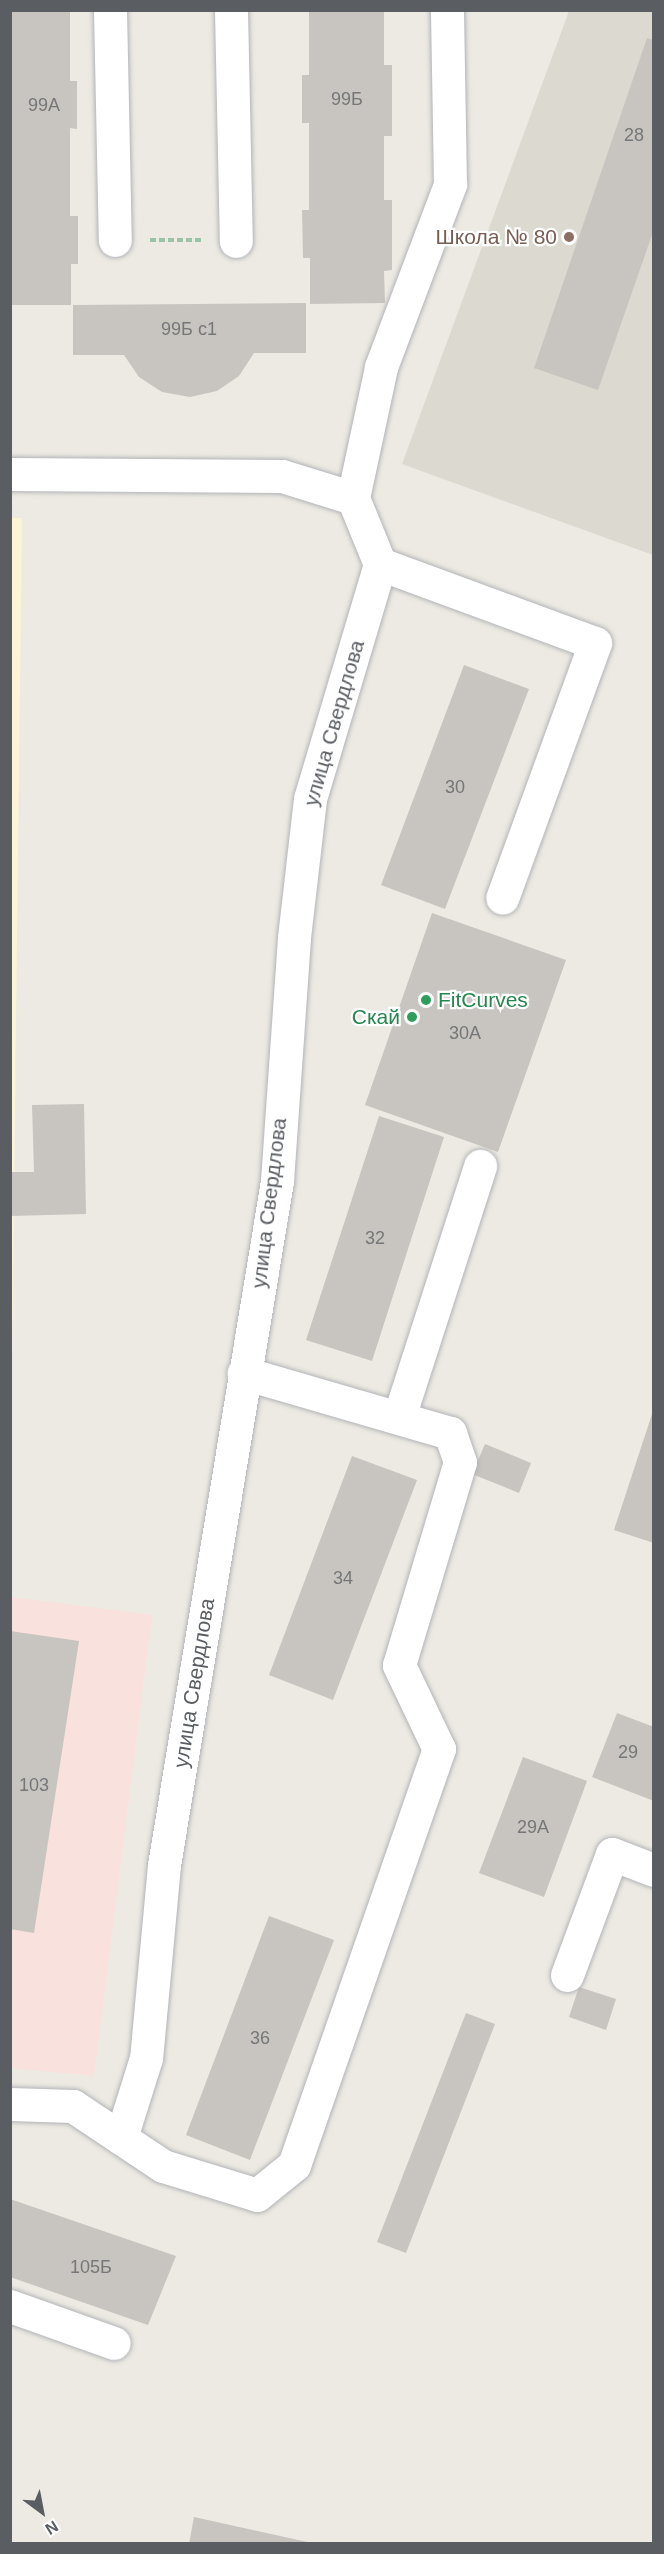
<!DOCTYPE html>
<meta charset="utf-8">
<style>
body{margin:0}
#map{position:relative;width:664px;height:2554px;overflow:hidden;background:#eceae2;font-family:Helvetica,sans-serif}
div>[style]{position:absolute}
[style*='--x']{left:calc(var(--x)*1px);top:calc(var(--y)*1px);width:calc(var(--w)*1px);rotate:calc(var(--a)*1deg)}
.commercial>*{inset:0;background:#fcf4d7}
.education>*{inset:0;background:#dcd9d0}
.medical>*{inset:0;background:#f9e1dd}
.building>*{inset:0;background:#c8c4bf}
.path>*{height:4px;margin-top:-2px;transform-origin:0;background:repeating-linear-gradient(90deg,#99c3a6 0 6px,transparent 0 9px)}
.roads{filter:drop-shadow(0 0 2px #b2b4b8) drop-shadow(0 0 2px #b2b4b8)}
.minor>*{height:33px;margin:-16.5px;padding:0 16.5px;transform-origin:16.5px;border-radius:16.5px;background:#fff}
.dots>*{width:16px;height:16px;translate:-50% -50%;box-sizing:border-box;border:3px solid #fff;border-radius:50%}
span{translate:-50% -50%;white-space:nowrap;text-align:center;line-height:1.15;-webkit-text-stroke:4.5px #fff;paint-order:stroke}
.number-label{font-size:18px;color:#767779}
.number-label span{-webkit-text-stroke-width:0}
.education-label{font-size:21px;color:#785e54}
.right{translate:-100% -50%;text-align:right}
.street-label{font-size:21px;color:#5a5d62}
.leisure-label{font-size:21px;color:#27864d}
.left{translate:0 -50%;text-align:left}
.frame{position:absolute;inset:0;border:12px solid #5a5d62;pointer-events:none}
.north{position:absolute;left:12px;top:2482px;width:60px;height:60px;-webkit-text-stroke:4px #fff;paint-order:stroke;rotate:148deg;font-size:16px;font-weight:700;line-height:24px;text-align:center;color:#5a5d62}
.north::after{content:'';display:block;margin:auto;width:21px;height:27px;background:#5a5d62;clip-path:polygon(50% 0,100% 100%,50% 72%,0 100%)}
</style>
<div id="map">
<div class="commercial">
<i style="clip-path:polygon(10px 518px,22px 518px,11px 1444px)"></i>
</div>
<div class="education">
<i style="clip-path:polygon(569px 11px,653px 11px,653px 555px,402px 464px)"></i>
</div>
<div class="medical">
<i style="clip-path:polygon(11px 1597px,152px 1615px,94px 2076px,11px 2068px)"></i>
</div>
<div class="building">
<i style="clip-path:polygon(10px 10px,70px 10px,70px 81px,77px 81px,77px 129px,70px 128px,70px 216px,78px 216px,78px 264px,71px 264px,71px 305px,10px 305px)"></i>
<i style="clip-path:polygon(309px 10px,384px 10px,384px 65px,392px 65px,392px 136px,384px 136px,384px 200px,392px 200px,392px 270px,384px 271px,385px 303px,310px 304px,310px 258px,303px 258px,302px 210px,309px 210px,309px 123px,302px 123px,302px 75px,309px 75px)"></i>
<i style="clip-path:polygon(647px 38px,654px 40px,654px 229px,598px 390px,534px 368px)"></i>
<i style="clip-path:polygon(306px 303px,306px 353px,254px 353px,239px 376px,217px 391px,190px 397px,162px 392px,139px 377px,124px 355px,73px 355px,73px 305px)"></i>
<i style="clip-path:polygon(464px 665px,529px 689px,445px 909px,381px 885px)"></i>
<i style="clip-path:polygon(432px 913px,566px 960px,498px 1152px,365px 1105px)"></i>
<i style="clip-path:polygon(84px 1104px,86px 1214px,10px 1216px,10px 1172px,34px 1172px,32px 1105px)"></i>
<i style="clip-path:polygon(379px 1116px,444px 1137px,372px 1361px,306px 1340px)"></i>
<i style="clip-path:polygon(653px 1411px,654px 1411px,654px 1543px,614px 1530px)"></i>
<i style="clip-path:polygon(485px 1444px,531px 1463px,519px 1493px,472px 1474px)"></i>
<i style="clip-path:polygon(352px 1456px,417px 1480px,333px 1700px,269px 1675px)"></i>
<i style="clip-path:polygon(10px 1631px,79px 1641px,34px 1933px,10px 1929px)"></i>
<i style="clip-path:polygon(617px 1713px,654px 1727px,654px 1801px,592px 1777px)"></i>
<i style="clip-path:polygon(523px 1757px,587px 1781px,544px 1897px,479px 1873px)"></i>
<i style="clip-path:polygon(269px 1916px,334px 1940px,250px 2160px,186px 2135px)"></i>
<i style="clip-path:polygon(579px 1987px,616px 1999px,606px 2030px,569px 2017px)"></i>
<i style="clip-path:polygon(466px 2013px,495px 2024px,406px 2253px,377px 2242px)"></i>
<i style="clip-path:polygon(10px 2199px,176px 2256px,148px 2325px,10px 2277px)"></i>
<i style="clip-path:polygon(194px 2517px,312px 2543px,312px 2544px,189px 2544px)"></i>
</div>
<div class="path">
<i style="--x:150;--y:240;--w:53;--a:0"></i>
</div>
<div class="roads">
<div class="minor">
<i style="--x:110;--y:10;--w:230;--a:88.8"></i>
<i style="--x:231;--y:10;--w:231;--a:88.8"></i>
<i style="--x:10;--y:474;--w:272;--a:0.4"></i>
<i style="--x:282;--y:476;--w:74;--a:17.2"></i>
<i style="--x:353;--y:498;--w:71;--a:67.8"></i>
<i style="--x:380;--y:564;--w:245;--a:106.6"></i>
<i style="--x:310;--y:799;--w:140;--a:96.6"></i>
<i style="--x:294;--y:938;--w:244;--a:94"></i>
<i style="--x:277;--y:1181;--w:693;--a:99.38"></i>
<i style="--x:164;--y:1865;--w:194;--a:95.3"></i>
<i style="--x:146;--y:2058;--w:84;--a:107.4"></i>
<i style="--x:353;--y:498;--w:134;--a:-77.9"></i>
<i style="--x:381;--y:367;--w:196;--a:-69.3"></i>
<i style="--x:450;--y:184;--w:174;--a:-91"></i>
<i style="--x:380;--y:564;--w:229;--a:20.2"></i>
<i style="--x:595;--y:643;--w:271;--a:110"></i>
<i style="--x:399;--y:1417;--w:264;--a:-72.1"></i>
<i style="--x:567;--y:1975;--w:129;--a:-69.6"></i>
<i style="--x:612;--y:1854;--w:45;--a:20.9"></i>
<i style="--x:10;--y:2104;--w:63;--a:1.8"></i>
<i style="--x:73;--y:2106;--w:108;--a:33.7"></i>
<i style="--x:163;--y:2166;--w:98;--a:17.1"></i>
<i style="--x:257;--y:2195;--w:48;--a:-39"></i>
<i style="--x:294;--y:2165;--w:441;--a:-70.8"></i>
<i style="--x:439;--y:1749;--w:93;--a:-115.5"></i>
<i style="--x:399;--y:1665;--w:212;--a:-73.3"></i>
<i style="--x:460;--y:1462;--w:31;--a:-109"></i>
<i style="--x:450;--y:1433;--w:215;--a:-163.8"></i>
<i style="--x:10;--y:2306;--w:110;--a:19.6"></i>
</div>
</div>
<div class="dots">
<i style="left:569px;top:237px;background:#8d6e63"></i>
<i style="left:426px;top:1000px;background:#2e9e5b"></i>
<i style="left:412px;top:1017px;background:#2e9e5b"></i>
</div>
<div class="number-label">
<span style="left:347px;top:99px">99Б</span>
<span style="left:44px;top:105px">99А</span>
<span style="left:634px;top:135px">28</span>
<span style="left:189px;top:329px">99Б с1</span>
<span style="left:455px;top:787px">30</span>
<span style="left:465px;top:1033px">30А</span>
<span style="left:375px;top:1238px">32</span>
<span style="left:343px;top:1578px">34</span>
<span style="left:628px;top:1752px">29</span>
<span style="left:34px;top:1785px">103</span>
<span style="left:533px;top:1827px">29А</span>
<span style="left:260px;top:2038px">36</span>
<span style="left:91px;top:2267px">105Б</span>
</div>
<div class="education-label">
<span class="right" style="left:557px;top:237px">Школа № 80</span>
</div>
<div class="street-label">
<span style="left:334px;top:723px;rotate:-74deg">улица Свердлова</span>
<span style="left:269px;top:1203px;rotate:-83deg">улица Свердлова</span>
<span style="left:194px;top:1683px;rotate:-81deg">улица Свердлова</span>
</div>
<div class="leisure-label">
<span class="left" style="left:438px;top:1000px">FitCurves</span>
<span class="right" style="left:400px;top:1017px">Скай</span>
</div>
<div class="frame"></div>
<div class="north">N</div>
</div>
